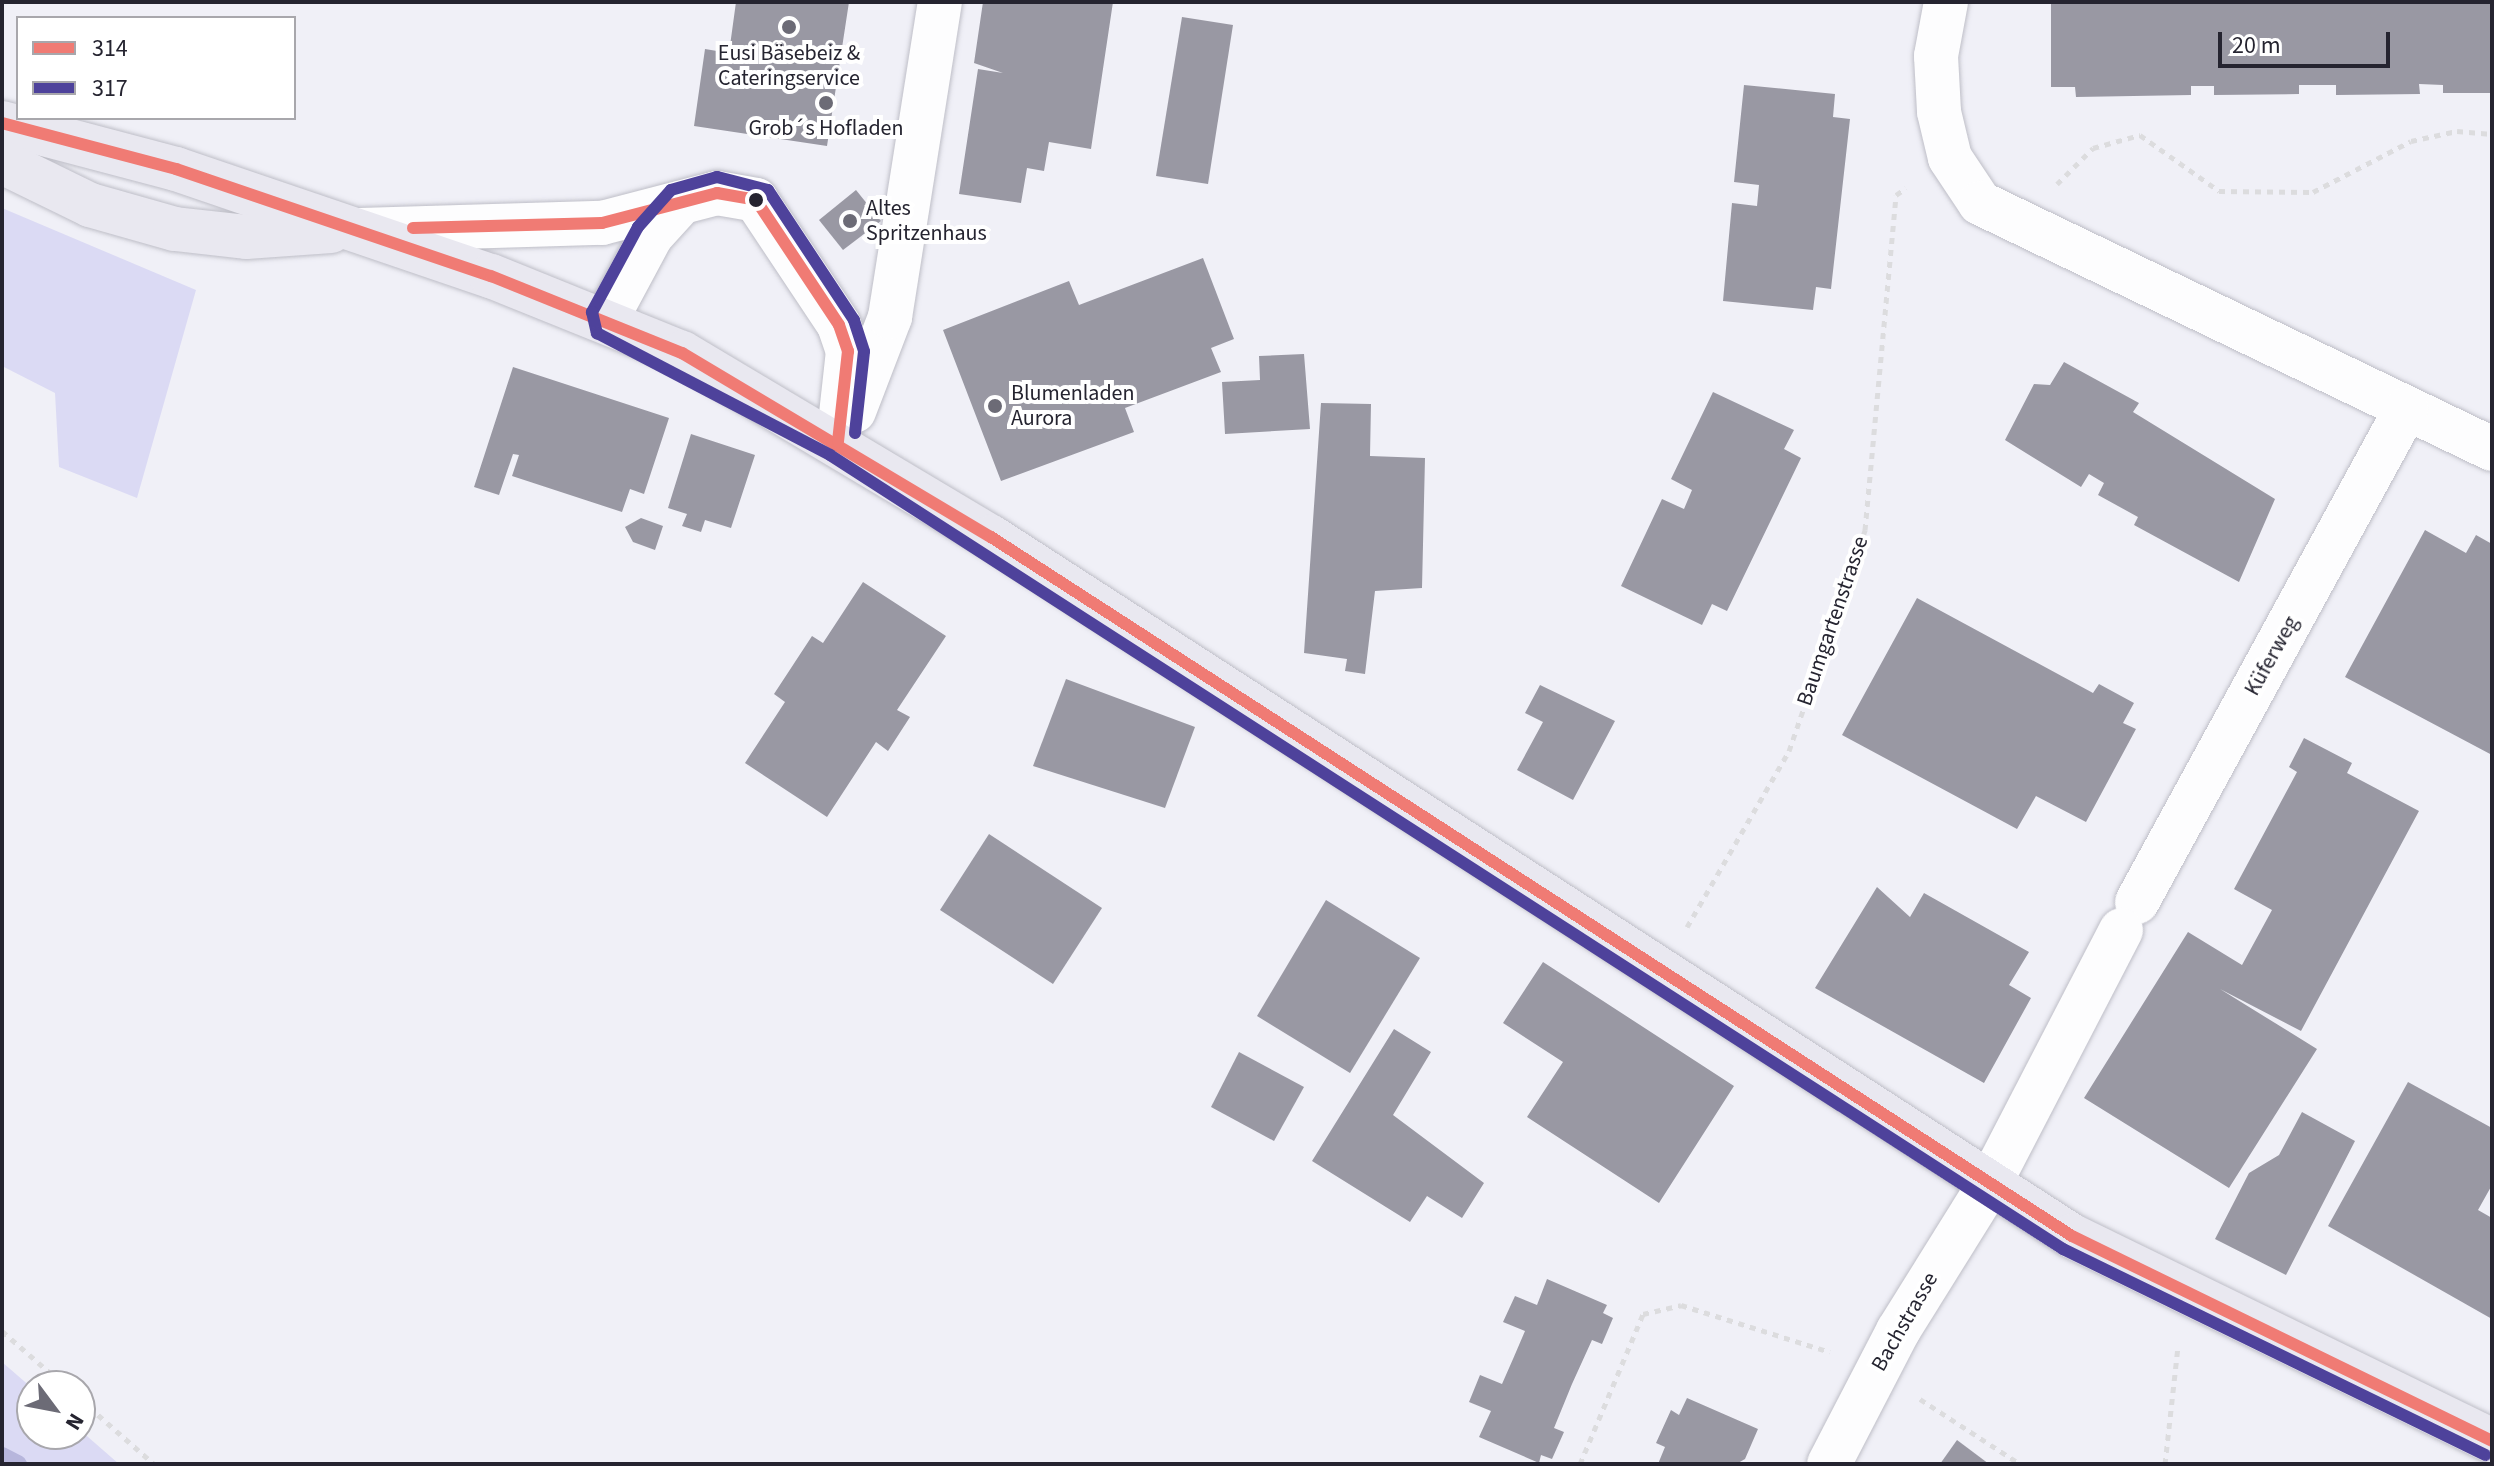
<!DOCTYPE html>
<meta charset="utf-8">
<style>
body{margin:0}
#map{position:relative;width:2494px;height:1466px;overflow:hidden;background:#f0f0f7;font-family:"Source Sans 3",sans-serif}
div>[style]{position:absolute}
[style*='--x']{left:calc(var(--x)*1px);top:calc(var(--y)*1px);width:calc(var(--w)*1px);rotate:calc(var(--a)*1deg)}
.green>*{inset:0;background:#dbdaf4}
.stream>*{height:18px;margin:-9px;padding:0 9px;transform-origin:9px;border-radius:9px;background:#b7b6dc}
.building>*{inset:0;background:#9998a3}
.path>*{height:5px;margin-top:-2.5px;transform-origin:0;background:repeating-linear-gradient(90deg,#dcdcde 0 6px,transparent 0 12px)}
.roads{filter:drop-shadow(0 0 2px #bebec7) drop-shadow(0 0 2px #bebec7)}
.minor>*{height:44px;margin:-22px;padding:0 22px;transform-origin:22px;border-radius:22px;background:#fdfdfe}
.major>*{height:44px;margin:-22px;padding:0 22px;transform-origin:22px;border-radius:22px;background:#e9e8f0}
.bus-1>*{height:12px;margin:-6px;padding:0 6px;transform-origin:6px;border-radius:6px;background:#f07b74}
.bus-2>*{height:12px;margin:-6px;padding:0 6px;transform-origin:6px;border-radius:6px;background:#4e429b}
.dots>*{width:22px;height:22px;translate:-50% -50%;box-sizing:border-box;border:4px solid #fff;border-radius:50%}
span{translate:-50% -50%;white-space:nowrap;text-align:center;line-height:1.15;-webkit-text-stroke:8px #fff;paint-order:stroke}
.poi-label{font-size:22px;color:#252430}
.left{translate:0 -50%;text-align:left}
.street-label{font-size:22px;color:#252430}
.frame{position:absolute;inset:0;border:4px solid #252430;pointer-events:none}
.legend{position:absolute;left:16px;top:16px;width:280px;height:104px;box-sizing:border-box;background:#fff;border:2px solid #a8a7ac;margin:0;padding:10px 14px;list-style:none;font-size:24px;color:#252430}
.legend li{display:flex;align-items:center;gap:16px;height:40px}
.legend b{width:40px;border:2px solid #a8a7ac}
.north{position:absolute;left:16px;top:1370px;width:80px;height:80px;box-sizing:border-box;background:#fff;border:2px solid #a8a7ac;border-radius:50%;rotate:122deg;font-size:22px;font-weight:700;line-height:32px;text-align:center;color:#252430}
.north::after{content:'';display:block;margin:auto;width:28px;height:36px;background:#6c6b76;clip-path:polygon(50% 0,100% 100%,50% 72%,0 100%)}
.scale{position:absolute;left:2218px;top:32px;width:172px;height:36px;box-sizing:border-box;border:4px solid #252430;border-top:0;padding-left:10px;font-size:24px;line-height:28px;white-space:nowrap;color:#252430;-webkit-text-stroke:6px #fff;paint-order:stroke}
</style>
<div id="map">
<div class="green">
<i style="clip-path:polygon(2px 208px,196px 290px,137px 498px,59px 467px,55px 393px,2px 366px)"></i>
<i style="clip-path:polygon(2px 1362px,32px 1388px,32px 1434px,80px 1430px,119px 1464px,2px 1464px)"></i>
</div>
<div class="stream">
<i style="--x:2;--y:1456;--w:18;--a:27"></i>
</div>
<div class="building">
<i style="clip-path:polygon(736px 2px,849px 2px,827px 146px,694px 126px,705px 49px,729px 53px)"></i>
<i style="clip-path:polygon(983px 2px,1113px 2px,1091px 149px,1049px 142px,1044px 171px,1027px 168px,1021px 203px,959px 194px,978px 69px,1003px 73px,974px 63px)"></i>
<i style="clip-path:polygon(2051px 2px,2492px 2px,2492px 93px,2443px 93px,2443px 85px,2419px 84px,2420px 94px,2336px 95px,2336px 85px,2299px 85px,2299px 94px,2214px 95px,2214px 86px,2191px 86px,2191px 95px,2076px 97px,2075px 87px,2051px 87px)"></i>
<i style="clip-path:polygon(1182px 17px,1233px 25px,1208px 184px,1156px 176px)"></i>
<i style="clip-path:polygon(1744px 85px,1835px 94px,1833px 117px,1850px 119px,1831px 289px,1816px 287px,1813px 310px,1723px 301px,1732px 203px,1757px 206px,1759px 185px,1734px 182px)"></i>
<i style="clip-path:polygon(856px 190px,881px 221px,843px 250px,819px 220px)"></i>
<i style="clip-path:polygon(1203px 258px,1234px 339px,1211px 348px,1221px 372px,1125px 408px,1134px 432px,1001px 481px,943px 330px,1069px 281px,1079px 305px)"></i>
<i style="clip-path:polygon(1304px 354px,1310px 429px,1225px 434px,1222px 382px,1260px 380px,1259px 356px)"></i>
<i style="clip-path:polygon(2064px 362px,2139px 403px,2133px 412px,2275px 499px,2239px 582px,2134px 525px,2138px 517px,2098px 495px,2104px 483px,2089px 474px,2081px 487px,2005px 440px,2034px 384px,2050px 385px)"></i>
<i style="clip-path:polygon(513px 367px,669px 418px,644px 494px,630px 489px,622px 512px,512px 476px,519px 455px,513px 454px,499px 495px,474px 487px)"></i>
<i style="clip-path:polygon(1713px 392px,1794px 430px,1784px 449px,1801px 458px,1727px 611px,1712px 604px,1702px 625px,1621px 586px,1662px 499px,1684px 509px,1692px 490px,1671px 479px)"></i>
<i style="clip-path:polygon(1321px 403px,1371px 404px,1370px 456px,1425px 458px,1422px 588px,1375px 591px,1365px 674px,1345px 671px,1347px 659px,1304px 653px)"></i>
<i style="clip-path:polygon(691px 434px,755px 455px,731px 528px,705px 520px,701px 532px,682px 526px,687px 514px,668px 508px)"></i>
<i style="clip-path:polygon(641px 518px,663px 526px,655px 550px,633px 542px,625px 527px)"></i>
<i style="clip-path:polygon(2425px 530px,2466px 553px,2476px 535px,2492px 544px,2492px 755px,2345px 677px)"></i>
<i style="clip-path:polygon(863px 582px,946px 636px,897px 710px,910px 717px,888px 751px,876px 742px,827px 817px,745px 763px,785px 702px,774px 694px,812px 636px,823px 643px)"></i>
<i style="clip-path:polygon(1917px 598px,2093px 693px,2099px 684px,2134px 703px,2123px 723px,2136px 729px,2086px 822px,2036px 796px,2017px 829px,1842px 735px)"></i>
<i style="clip-path:polygon(1066px 679px,1195px 727px,1165px 808px,1033px 766px)"></i>
<i style="clip-path:polygon(1540px 685px,1615px 721px,1573px 800px,1517px 770px,1543px 722px,1525px 713px)"></i>
<i style="clip-path:polygon(2304px 738px,2352px 763px,2347px 773px,2419px 811px,2301px 1031px,2220px 989px,2317px 1049px,2229px 1188px,2084px 1098px,2188px 932px,2242px 965px,2272px 910px,2234px 889px,2297px 772px,2289px 767px)"></i>
<i style="clip-path:polygon(989px 834px,1102px 908px,1053px 984px,940px 910px)"></i>
<i style="clip-path:polygon(1877px 887px,1910px 917px,1924px 893px,2029px 952px,2009px 985px,2031px 998px,1984px 1083px,1815px 988px)"></i>
<i style="clip-path:polygon(1326px 900px,1420px 958px,1350px 1073px,1257px 1016px)"></i>
<i style="clip-path:polygon(1543px 962px,1734px 1086px,1659px 1203px,1527px 1117px,1563px 1062px,1503px 1023px)"></i>
<i style="clip-path:polygon(1394px 1029px,1431px 1052px,1393px 1115px,1484px 1183px,1462px 1218px,1427px 1196px,1410px 1222px,1312px 1161px)"></i>
<i style="clip-path:polygon(1239px 1052px,1304px 1087px,1274px 1141px,1211px 1107px)"></i>
<i style="clip-path:polygon(2408px 1082px,2492px 1128px,2492px 1185px,2478px 1210px,2492px 1218px,2492px 1319px,2328px 1226px)"></i>
<i style="clip-path:polygon(2302px 1112px,2355px 1141px,2286px 1275px,2215px 1239px,2249px 1173px,2279px 1155px)"></i>
<i style="clip-path:polygon(1547px 1279px,1607px 1305px,1603px 1313px,1613px 1318px,1602px 1344px,1592px 1340px,1572px 1384px,1554px 1428px,1564px 1432px,1552px 1459px,1541px 1455px,1539px 1463px,1479px 1437px,1491px 1411px,1469px 1402px,1480px 1375px,1502px 1384px,1513px 1359px,1525px 1331px,1503px 1322px,1515px 1296px,1537px 1305px)"></i>
<i style="clip-path:polygon(1687px 1398px,1758px 1429px,1745px 1459px,1738px 1463px,1647px 1464px,1658px 1464px,1665px 1447px,1656px 1443px,1671px 1410px,1679px 1415px)"></i>
<i style="clip-path:polygon(1957px 1440px,1989px 1464px,1940px 1464px)"></i>
</div>
<div class="path">
<i style="--x:2057;--y:184;--w:51;--a:-45"></i>
<i style="--x:2093;--y:148;--w:49;--a:-15.5"></i>
<i style="--x:2140;--y:135;--w:97;--a:35.3"></i>
<i style="--x:2219;--y:191;--w:94;--a:0.6"></i>
<i style="--x:2313;--y:192;--w:110;--a:-27.5"></i>
<i style="--x:2411;--y:141;--w:47;--a:-12.3"></i>
<i style="--x:2457;--y:131;--w:35;--a:5"></i>
<i style="--x:1687;--y:927;--w:203;--a:-59.9"></i>
<i style="--x:1789;--y:751;--w:234;--a:-71"></i>
<i style="--x:1865;--y:530;--w:336;--a:-84.7"></i>
<i style="--x:1896;--y:195;--w:12;--a:-35"></i>
<i style="--x:2;--y:1331;--w:84;--a:41.1"></i>
<i style="--x:80;--y:1399;--w:98;--a:41.3"></i>
<i style="--x:1920;--y:1399;--w:119;--a:33"></i>
<i style="--x:1580;--y:1464;--w:163;--a:-67.2"></i>
<i style="--x:1643;--y:1314;--w:39;--a:-13"></i>
<i style="--x:1681;--y:1305;--w:156;--a:17.5"></i>
<i style="--x:2165;--y:1464;--w:118;--a:-83.7"></i>
</div>
<div class="roads">
<div class="minor">
<i style="--x:1946;--y:2;--w:55;--a:100.5"></i>
<i style="--x:1936;--y:56;--w:56;--a:86.9"></i>
<i style="--x:1939;--y:112;--w:47;--a:76.6"></i>
<i style="--x:1950;--y:158;--w:54;--a:56.3"></i>
<i style="--x:1980;--y:203;--w:568;--a:25.66"></i>
<i style="--x:360;--y:230;--w:242;--a:-1.7"></i>
<i style="--x:602;--y:223;--w:119;--a:-14.6"></i>
<i style="--x:717;--y:193;--w:40;--a:10"></i>
<i style="--x:756;--y:200;--w:150;--a:56.4"></i>
<i style="--x:839;--y:325;--w:28;--a:71"></i>
<i style="--x:848;--y:351;--w:91;--a:96.3"></i>
<i style="--x:606;--y:320;--w:95;--a:-61.8"></i>
<i style="--x:651;--y:236;--w:45;--a:-47.7"></i>
<i style="--x:854;--y:411;--w:101;--a:-69"></i>
<i style="--x:890;--y:317;--w:319;--a:-81"></i>
<i style="--x:2137;--y:902;--w:562;--a:-61.38"></i>
<i style="--x:1829;--y:1464;--w:150;--a:-62.6"></i>
<i style="--x:1898;--y:1331;--w:172;--a:-58.1"></i>
<i style="--x:1989;--y:1185;--w:287;--a:-62.6"></i>
</div>
<div class="major">
<i style="--x:2;--y:123;--w:180;--a:14.8"></i>
<i style="--x:176;--y:169;--w:333;--a:18.8"></i>
<i style="--x:491;--y:276;--w:206;--a:22"></i>
<i style="--x:682;--y:353;--w:360;--a:30.8"></i>
<i style="--x:991;--y:537;--w:1287;--a:32.89"></i>
<i style="--x:2072;--y:1236;--w:467;--a:26"></i>
<i style="--x:2;--y:162;--w:98;--a:26"></i>
<i style="--x:90;--y:205;--w:88;--a:15.8"></i>
<i style="--x:175;--y:229;--w:71;--a:6.4"></i>
<i style="--x:246;--y:237;--w:85;--a:-4"></i>
</div>
</div>
<div class="bus-1">
<i style="--x:2;--y:123;--w:180;--a:14.8"></i>
<i style="--x:176;--y:169;--w:333;--a:18.8"></i>
<i style="--x:491;--y:276;--w:206;--a:22"></i>
<i style="--x:682;--y:353;--w:360;--a:30.8"></i>
<i style="--x:991;--y:537;--w:1287;--a:32.89"></i>
<i style="--x:2072;--y:1236;--w:467;--a:26"></i>
<i style="--x:413;--y:228;--w:189;--a:-1.5"></i>
<i style="--x:602;--y:223;--w:119;--a:-14.6"></i>
<i style="--x:717;--y:193;--w:40;--a:10"></i>
<i style="--x:756;--y:200;--w:150;--a:56.4"></i>
<i style="--x:839;--y:325;--w:28;--a:71"></i>
<i style="--x:848;--y:351;--w:91;--a:96.3"></i>
</div>
<div class="bus-2">
<i style="--x:855;--y:433;--w:82;--a:-83.7"></i>
<i style="--x:864;--y:351;--w:33;--a:-108"></i>
<i style="--x:854;--y:320;--w:156;--a:-123.5"></i>
<i style="--x:768;--y:190;--w:53;--a:-165.7"></i>
<i style="--x:717;--y:177;--w:48;--a:164.2"></i>
<i style="--x:671;--y:190;--w:50;--a:131.7"></i>
<i style="--x:638;--y:227;--w:97;--a:118.4"></i>
<i style="--x:592;--y:312;--w:22;--a:77"></i>
<i style="--x:597;--y:333;--w:263;--a:27.6"></i>
<i style="--x:830;--y:455;--w:1467;--a:32.78"></i>
<i style="--x:2063;--y:1249;--w:470;--a:26"></i>
</div>
<div class="dots">
<i style="left:789px;top:27px;background:#6c6b76"></i>
<i style="left:826px;top:103px;background:#6c6b76"></i>
<i style="left:756px;top:200px;background:#252430"></i>
<i style="left:850px;top:221px;background:#6c6b76"></i>
<i style="left:995px;top:406px;background:#6c6b76"></i>
</div>
<div class="poi-label">
<span style="left:789px;top:66px">Eusi Bäsebeiz &amp;<br>Cateringservice</span>
<span style="left:826px;top:129px">Grob´s Hofladen</span>
<span class="left" style="left:866px;top:221px">Altes<br>Spritzenhaus</span>
<span class="left" style="left:1011px;top:406px">Blumenladen<br>Aurora</span>
</div>
<div class="street-label">
<span style="left:1833px;top:621px;rotate:-71deg">Baumgartenstrasse</span>
<span style="left:2272px;top:656px;rotate:-61deg">Küferweg</span>
<span style="left:1905px;top:1322px;rotate:-60deg">Bachstrasse</span>
</div>
<div class="frame"></div>
<ul class="legend">
<li><b style="height:10px;background:#f07b74"></b>314</li>
<li><b style="height:10px;background:#4e429b"></b>317</li>
</ul>
<div class="north">N</div>
<div class="scale">20 m</div>
</div>
